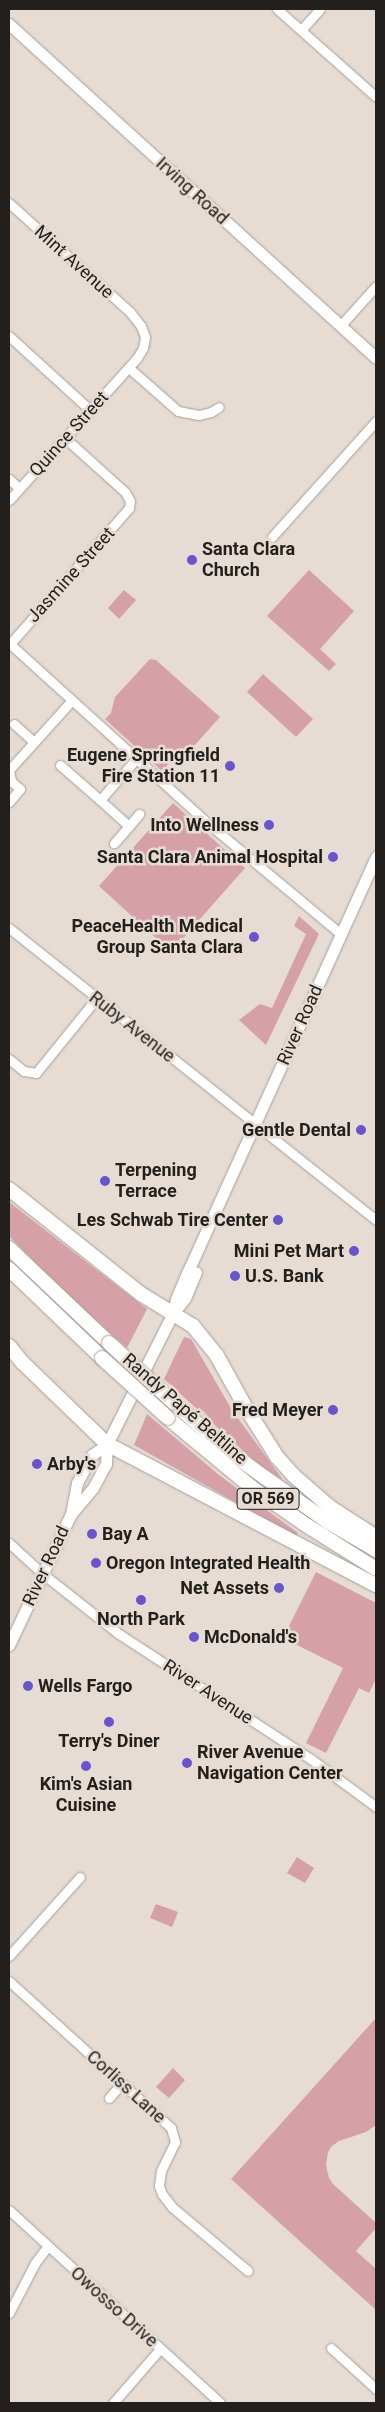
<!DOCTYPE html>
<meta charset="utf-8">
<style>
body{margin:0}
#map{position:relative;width:385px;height:2412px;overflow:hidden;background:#e6dcd4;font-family:Roboto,sans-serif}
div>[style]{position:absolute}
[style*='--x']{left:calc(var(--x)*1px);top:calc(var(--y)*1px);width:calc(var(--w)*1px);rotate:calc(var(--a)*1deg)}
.green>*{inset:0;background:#d5a0a8}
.roads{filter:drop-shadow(0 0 1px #a89f97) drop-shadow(0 0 1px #a89f97)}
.minor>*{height:9px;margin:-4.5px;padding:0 4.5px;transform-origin:4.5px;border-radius:4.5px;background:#fff}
.major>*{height:11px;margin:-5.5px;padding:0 5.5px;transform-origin:5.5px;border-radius:5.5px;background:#fff}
.highway>*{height:14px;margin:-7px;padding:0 7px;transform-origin:7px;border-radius:7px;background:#fff}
.bridges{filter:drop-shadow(0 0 1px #a89f97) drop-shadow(0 0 1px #a89f97)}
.highway-bridge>*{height:14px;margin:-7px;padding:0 7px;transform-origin:7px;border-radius:7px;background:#fff}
.dots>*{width:14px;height:14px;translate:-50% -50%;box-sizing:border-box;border:2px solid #e6dcd4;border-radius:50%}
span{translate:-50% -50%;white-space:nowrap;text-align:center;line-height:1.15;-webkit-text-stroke:5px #e6dcd4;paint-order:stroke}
.shield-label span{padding:1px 4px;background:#e6dcd4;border:1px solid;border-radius:4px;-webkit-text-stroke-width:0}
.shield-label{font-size:16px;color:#231f1c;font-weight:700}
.street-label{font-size:18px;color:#231f1c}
.poi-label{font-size:18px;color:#231f1c;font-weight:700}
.left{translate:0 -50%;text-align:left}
.right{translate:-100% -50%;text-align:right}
.frame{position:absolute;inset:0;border:10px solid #231f1c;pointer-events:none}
</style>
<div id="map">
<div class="green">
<i style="clip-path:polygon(309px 570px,354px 611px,320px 649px,336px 664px,329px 671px,267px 616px)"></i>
<i style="clip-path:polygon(124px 590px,136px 600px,119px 619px,108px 608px)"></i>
<i style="clip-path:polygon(150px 659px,156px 660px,220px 717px,184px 757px,179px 752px,162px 771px,105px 719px,111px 713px,115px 697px)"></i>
<i style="clip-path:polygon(263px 674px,313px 719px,296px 737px,247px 692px)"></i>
<i style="clip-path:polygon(173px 803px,245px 868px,171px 952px,99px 886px)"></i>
<i style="clip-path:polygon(299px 916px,319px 934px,266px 1045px,239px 1020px,260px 1004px,272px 1008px,306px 934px,294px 926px)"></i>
<i style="clip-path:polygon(9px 1202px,147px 1309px,127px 1348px,62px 1290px,9px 1236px)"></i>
<i style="clip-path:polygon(184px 1337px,191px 1339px,232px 1410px,283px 1480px,258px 1464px,164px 1379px)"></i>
<i style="clip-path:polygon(147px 1414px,219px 1475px,298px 1533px,296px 1536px,134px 1445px)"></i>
<i style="clip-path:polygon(316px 1572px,376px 1603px,376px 1679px,369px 1693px,359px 1688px,326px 1753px,306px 1743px,343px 1668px,283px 1638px)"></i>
<i style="clip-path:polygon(297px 1857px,314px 1868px,305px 1883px,287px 1873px)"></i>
<i style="clip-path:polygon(156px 1904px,178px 1912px,172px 1927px,150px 1918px)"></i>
<i style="clip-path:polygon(376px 2018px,376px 2125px,366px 2132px,339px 2141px,332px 2146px,328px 2152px,326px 2165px,329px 2178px,333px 2184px,376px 2223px,376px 2228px,356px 2251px,376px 2269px,376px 2310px,231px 2179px)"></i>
<i style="clip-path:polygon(173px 2068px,185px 2080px,169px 2098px,156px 2087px)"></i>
</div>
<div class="roads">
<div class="minor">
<i style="--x:277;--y:9;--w:132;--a:41.6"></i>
<i style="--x:301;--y:30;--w:28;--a:-48"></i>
<i style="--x:9;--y:203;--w:163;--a:42"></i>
<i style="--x:130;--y:312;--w:18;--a:52"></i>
<i style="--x:141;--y:326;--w:12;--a:70"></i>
<i style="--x:145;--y:337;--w:11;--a:100"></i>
<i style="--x:143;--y:348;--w:12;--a:121"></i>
<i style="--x:137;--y:358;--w:191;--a:132"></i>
<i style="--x:341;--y:325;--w:52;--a:-48.1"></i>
<i style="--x:9;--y:336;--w:110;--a:42.4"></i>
<i style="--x:129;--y:368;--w:65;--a:41.3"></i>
<i style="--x:178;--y:411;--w:21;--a:11"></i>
<i style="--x:199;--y:415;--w:12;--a:-14"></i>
<i style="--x:211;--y:412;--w:9;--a:-32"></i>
<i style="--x:9;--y:479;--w:13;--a:42"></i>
<i style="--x:272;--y:537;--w:156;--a:-48.1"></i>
<i style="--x:9;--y:643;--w:271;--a:42.2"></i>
<i style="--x:210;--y:825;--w:170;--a:39.8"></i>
<i style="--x:10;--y:644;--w:181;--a:-48.8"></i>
<i style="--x:129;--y:508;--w:7;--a:-82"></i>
<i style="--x:130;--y:501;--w:10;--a:-119"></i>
<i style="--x:125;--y:492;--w:81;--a:-138"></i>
<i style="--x:14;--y:724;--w:27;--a:42"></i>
<i style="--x:60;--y:765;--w:53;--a:41.2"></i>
<i style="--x:100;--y:800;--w:55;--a:-48.7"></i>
<i style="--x:100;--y:800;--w:39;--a:42"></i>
<i style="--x:129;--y:826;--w:23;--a:131"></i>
<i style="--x:9;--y:802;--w:17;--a:-50"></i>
<i style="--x:20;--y:789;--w:12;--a:-138"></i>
<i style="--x:11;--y:781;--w:11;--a:-100"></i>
<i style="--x:9;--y:770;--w:94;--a:-48"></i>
<i style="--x:129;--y:826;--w:16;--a:-50"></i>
<i style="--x:9;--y:928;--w:469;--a:38.5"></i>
<i style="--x:9;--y:1059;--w:19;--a:39"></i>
<i style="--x:24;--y:1071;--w:12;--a:9"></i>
<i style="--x:36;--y:1073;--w:95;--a:-51"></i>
<i style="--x:9;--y:1543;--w:46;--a:42.4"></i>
<i style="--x:43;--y:1574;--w:97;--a:38.3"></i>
<i style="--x:119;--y:1634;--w:229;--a:33.1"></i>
<i style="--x:311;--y:1759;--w:81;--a:36.4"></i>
<i style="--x:9;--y:1956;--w:106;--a:-48.1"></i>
<i style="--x:9;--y:1981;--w:219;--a:42.2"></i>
<i style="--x:171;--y:2128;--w:15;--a:74"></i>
<i style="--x:175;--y:2142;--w:32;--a:116"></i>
<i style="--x:161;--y:2171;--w:15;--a:98"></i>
<i style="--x:159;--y:2186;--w:9;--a:69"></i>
<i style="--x:162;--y:2194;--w:16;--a:52"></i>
<i style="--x:172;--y:2207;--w:99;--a:40.1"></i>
<i style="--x:109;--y:2098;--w:20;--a:-49"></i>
<i style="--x:9;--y:2210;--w:286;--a:42.4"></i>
<i style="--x:9;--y:2313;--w:56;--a:-62.5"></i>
<i style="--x:35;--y:2263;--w:21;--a:-53"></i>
<i style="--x:331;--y:2348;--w:61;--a:42.3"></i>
<i style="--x:113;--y:2403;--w:72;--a:-49"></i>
</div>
<div class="major">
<i style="--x:9;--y:24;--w:496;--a:42.3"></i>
<i style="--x:174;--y:1312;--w:18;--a:-52"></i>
<i style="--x:185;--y:1298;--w:28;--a:-67"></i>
<i style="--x:71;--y:1514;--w:34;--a:-50"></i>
<i style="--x:93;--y:1488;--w:27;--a:-62"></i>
<i style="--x:106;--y:1464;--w:20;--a:-87"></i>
<i style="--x:107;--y:1444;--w:147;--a:-63.3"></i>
<i style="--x:173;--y:1313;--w:14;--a:-78"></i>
<i style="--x:176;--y:1299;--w:33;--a:-67"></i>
<i style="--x:189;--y:1269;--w:453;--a:-65.6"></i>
<i style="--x:9;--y:1645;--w:145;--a:-64.7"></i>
<i style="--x:71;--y:1514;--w:32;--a:-79"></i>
<i style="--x:77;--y:1483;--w:32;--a:-62"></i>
<i style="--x:92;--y:1455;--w:19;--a:-36"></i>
</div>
<div class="highway">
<i style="--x:9;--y:1189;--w:169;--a:38.5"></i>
<i style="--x:141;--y:1294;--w:61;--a:31.6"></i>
<i style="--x:193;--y:1326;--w:38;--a:51"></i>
<i style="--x:217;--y:1356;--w:60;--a:60.9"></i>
<i style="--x:246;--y:1408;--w:58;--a:57.7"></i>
<i style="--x:277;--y:1457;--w:24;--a:48"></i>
<i style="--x:293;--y:1475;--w:50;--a:41"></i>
<i style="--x:331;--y:1508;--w:54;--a:32.8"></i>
<i style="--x:9;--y:1248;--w:138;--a:43.5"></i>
<i style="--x:9;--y:1269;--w:129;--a:43.7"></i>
<i style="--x:9;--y:1346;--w:22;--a:51"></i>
<i style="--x:23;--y:1363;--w:117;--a:44"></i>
<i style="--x:107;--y:1444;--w:304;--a:27.7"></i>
<i style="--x:174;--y:1403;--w:69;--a:41.5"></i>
<i style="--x:226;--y:1449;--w:47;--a:36.4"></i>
<i style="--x:264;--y:1477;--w:78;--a:35.1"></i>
<i style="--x:328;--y:1522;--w:56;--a:30.3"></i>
<i style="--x:168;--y:1418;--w:108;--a:39.7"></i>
<i style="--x:251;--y:1487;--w:63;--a:34.7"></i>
<i style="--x:303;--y:1523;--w:86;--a:32.2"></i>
</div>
</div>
<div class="bridges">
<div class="highway-bridge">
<i style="--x:109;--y:1343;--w:88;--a:42.7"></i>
<i style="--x:102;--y:1358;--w:89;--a:42.3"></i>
</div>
</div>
<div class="dots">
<i style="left:192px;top:560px;background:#6a54ce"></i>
<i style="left:230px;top:766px;background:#6a54ce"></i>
<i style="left:269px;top:825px;background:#6a54ce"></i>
<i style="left:333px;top:857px;background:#6a54ce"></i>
<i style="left:254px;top:937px;background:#6a54ce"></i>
<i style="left:361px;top:1130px;background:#6a54ce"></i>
<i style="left:105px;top:1181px;background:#6a54ce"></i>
<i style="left:278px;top:1220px;background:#6a54ce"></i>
<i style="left:354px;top:1251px;background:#6a54ce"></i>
<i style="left:235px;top:1276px;background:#6a54ce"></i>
<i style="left:333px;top:1410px;background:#6a54ce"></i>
<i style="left:37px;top:1464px;background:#6a54ce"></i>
<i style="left:92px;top:1534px;background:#6a54ce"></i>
<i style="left:96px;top:1563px;background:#6a54ce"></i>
<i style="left:279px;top:1588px;background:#6a54ce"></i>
<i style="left:141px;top:1600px;background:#6a54ce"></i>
<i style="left:194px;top:1637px;background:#6a54ce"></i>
<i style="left:28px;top:1686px;background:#6a54ce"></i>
<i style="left:109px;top:1722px;background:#6a54ce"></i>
<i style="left:187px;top:1763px;background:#6a54ce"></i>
<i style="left:86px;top:1766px;background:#6a54ce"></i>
</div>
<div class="shield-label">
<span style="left:268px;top:1499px">OR 569</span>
</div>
<div class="street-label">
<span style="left:192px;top:191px;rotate:42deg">Irving Road</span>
<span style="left:74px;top:262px;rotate:42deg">Mint Avenue</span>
<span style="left:69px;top:434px;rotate:-48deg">Quince Street</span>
<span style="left:71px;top:575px;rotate:-48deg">Jasmine Street</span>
<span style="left:300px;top:1025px;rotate:-66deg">River Road</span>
<span style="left:132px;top:1027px;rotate:38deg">Ruby Avenue</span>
<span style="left:185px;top:1409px;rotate:41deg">Randy Papé Beltline</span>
<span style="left:46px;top:1566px;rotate:-65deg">River Road</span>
<span style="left:208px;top:1692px;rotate:33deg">River Avenue</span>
<span style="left:126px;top:2087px;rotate:42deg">Corliss Lane</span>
<span style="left:114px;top:2307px;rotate:42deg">Owosso Drive</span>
</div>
<div class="poi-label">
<span class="left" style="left:202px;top:560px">Santa Clara<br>Church</span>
<span class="right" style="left:220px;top:766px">Eugene Springfield<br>Fire Station 11</span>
<span class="right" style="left:259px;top:825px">Into Wellness</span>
<span class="right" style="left:323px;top:857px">Santa Clara Animal Hospital</span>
<span class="right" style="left:243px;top:937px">PeaceHealth Medical<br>Group Santa Clara</span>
<span class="right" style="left:351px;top:1130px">Gentle Dental</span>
<span class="left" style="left:115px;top:1181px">Terpening<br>Terrace</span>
<span class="right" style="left:268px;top:1220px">Les Schwab Tire Center</span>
<span class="right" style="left:344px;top:1251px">Mini Pet Mart</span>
<span class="left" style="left:245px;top:1276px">U.S. Bank</span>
<span class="right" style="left:323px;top:1410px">Fred Meyer</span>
<span class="left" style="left:47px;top:1464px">Arby's</span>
<span class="left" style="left:102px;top:1534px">Bay A</span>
<span class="left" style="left:106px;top:1563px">Oregon Integrated Health</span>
<span class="right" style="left:269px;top:1588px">Net Assets</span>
<span style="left:141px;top:1619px">North Park</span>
<span class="left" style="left:204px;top:1637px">McDonald's</span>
<span class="left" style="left:38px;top:1686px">Wells Fargo</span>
<span style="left:109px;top:1741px">Terry's Diner</span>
<span class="left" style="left:197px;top:1763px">River Avenue<br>Navigation Center</span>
<span style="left:86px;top:1795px">Kim's Asian<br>Cuisine</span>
</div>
<div class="frame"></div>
</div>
